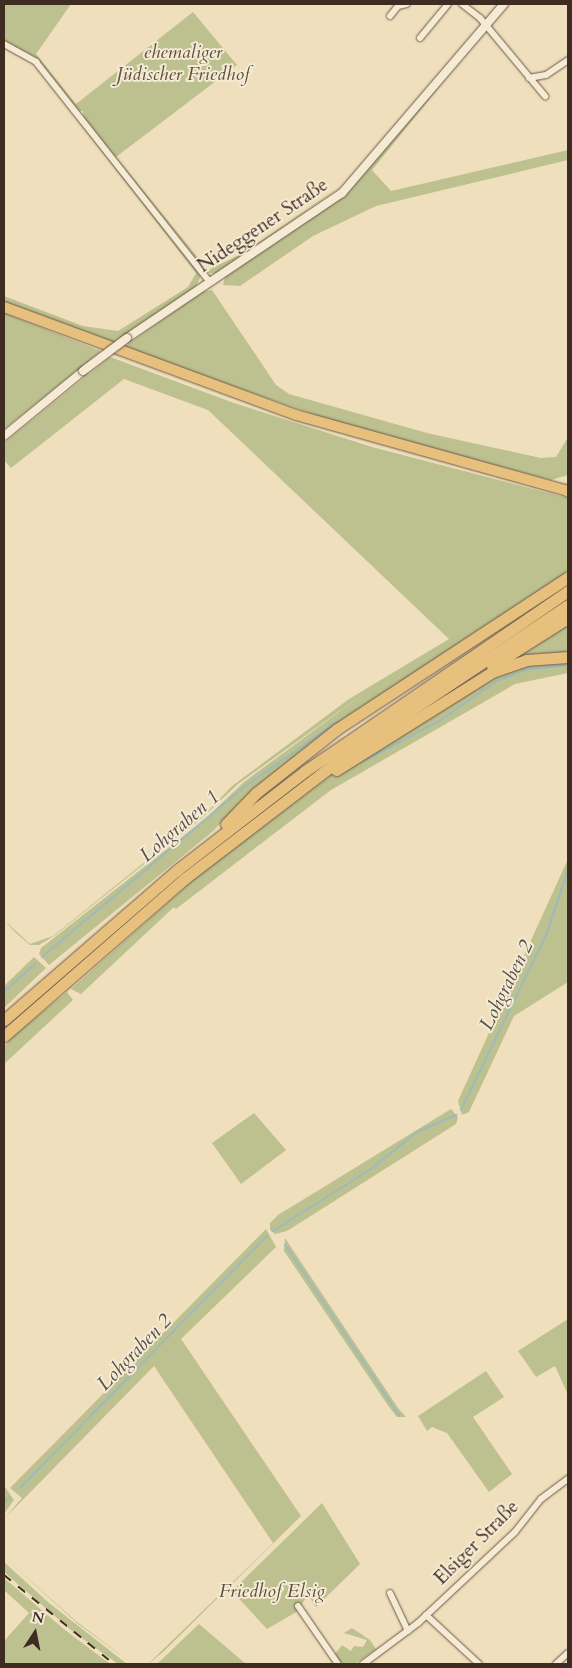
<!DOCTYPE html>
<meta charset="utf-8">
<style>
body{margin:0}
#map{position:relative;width:572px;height:1668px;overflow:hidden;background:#f0dfbc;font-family:Cardo,serif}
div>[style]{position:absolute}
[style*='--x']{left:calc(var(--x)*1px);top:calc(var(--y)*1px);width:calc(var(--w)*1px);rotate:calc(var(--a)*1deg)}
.green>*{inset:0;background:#bcc18f}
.stream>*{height:2px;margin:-1px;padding:0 1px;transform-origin:1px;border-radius:1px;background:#9fbabb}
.roads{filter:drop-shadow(0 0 1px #6a5848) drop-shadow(0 0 1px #6a5848)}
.minor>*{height:6px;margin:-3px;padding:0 3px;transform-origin:3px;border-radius:3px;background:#f5ead3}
.tertiary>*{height:8px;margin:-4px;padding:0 4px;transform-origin:4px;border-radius:4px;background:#f5ead3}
.primary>*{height:10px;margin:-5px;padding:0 5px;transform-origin:5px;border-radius:5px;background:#e8c07e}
.motorway>*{height:11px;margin:-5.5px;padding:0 5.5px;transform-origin:5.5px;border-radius:5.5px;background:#e8c07e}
.rail>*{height:2px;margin-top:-1px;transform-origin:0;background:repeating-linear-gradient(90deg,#3e2b21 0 9px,transparent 0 18px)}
.bridges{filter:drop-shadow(0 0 1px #6a5848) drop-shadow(0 0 1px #6a5848)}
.tertiary-bridge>*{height:8px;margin:-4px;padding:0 4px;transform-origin:4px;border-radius:4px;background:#f5ead3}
span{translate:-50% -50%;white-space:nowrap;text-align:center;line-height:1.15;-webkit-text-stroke:4px #f5ead3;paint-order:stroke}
.park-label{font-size:19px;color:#5e503c;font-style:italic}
.street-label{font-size:19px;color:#3e2b21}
.water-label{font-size:20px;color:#564f48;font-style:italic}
.frame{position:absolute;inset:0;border:5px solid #3e2b21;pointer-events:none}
.north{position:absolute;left:10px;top:1608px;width:50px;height:50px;-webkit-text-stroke:4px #f5ead3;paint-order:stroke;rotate:11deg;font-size:14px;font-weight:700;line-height:20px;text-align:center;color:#3e2b21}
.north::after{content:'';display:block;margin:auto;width:18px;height:22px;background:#3e2b21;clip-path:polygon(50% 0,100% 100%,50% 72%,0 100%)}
</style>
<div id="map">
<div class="green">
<i style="clip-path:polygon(4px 4px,71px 4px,36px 54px,76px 104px,193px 12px,237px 65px,116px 157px,208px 270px,243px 253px,348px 181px,217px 273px,208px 273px,84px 119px,83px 111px,78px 111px,35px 57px,4px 41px)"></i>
<i style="clip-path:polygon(479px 38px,372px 170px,391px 191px,568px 150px,568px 160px,376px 206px,313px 236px,240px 286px,223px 285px,225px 277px,347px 191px)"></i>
<i style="clip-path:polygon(4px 48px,21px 53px,36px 65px,201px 275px,196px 287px,111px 344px,4px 302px,4px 296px,83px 326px,118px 331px,188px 287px,196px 273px,34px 64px)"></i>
<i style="clip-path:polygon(212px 290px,276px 385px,289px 394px,427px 433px,541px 458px,556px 457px,568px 437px,568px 475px,551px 480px,353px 428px,123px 348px,201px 292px)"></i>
<i style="clip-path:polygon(4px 313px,101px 351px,4px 429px)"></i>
<i style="clip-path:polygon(110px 357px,234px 403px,372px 447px,568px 498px,568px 572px,372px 701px,245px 799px,212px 832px,49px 965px,39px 954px,41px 948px,205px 819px,244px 782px,366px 692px,238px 784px,203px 817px,54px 936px,39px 945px,30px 945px,16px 933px,4px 920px,30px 944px,53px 936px,208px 811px,232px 786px,349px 699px,449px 639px,208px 410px,124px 379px,11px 468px,4px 460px,4px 443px)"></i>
<i style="clip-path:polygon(568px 622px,568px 654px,506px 663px)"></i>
<i style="clip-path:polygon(568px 660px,568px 673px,515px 684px,331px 790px,176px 909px,174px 907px,81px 994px,71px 989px,200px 874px,331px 775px,479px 684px,521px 665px)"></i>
<i style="clip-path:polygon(568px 859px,568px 982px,514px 1016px,469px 1112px,462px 1115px,458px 1101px)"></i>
<i style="clip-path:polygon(34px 957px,46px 968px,4px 1008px,4px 986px)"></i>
<i style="clip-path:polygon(67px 992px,73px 1000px,4px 1064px,4px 1047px,11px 1038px)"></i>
<i style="clip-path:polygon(451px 1109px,458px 1117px,456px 1124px,287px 1231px,275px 1234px,270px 1230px,270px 1223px,278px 1215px)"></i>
<i style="clip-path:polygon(254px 1113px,286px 1150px,241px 1184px,212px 1143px)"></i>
<i style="clip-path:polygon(266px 1229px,276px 1247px,181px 1339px,301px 1516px,163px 1652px,148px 1664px,273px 1543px,154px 1366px,4px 1519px,22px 1498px,10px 1488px)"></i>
<i style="clip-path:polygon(285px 1238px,398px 1408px,406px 1417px,397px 1417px,387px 1404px,284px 1251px)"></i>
<i style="clip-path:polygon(568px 1319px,568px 1395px,555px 1366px,536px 1377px,518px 1351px)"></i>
<i style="clip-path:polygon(486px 1371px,504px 1397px,473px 1417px,512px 1474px,489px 1492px,447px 1433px,432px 1427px,427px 1431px,418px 1416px)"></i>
<i style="clip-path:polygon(5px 1487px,14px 1500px,4px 1514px,4px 1488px)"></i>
<i style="clip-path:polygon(322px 1503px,360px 1564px,316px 1607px,308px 1594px,298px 1611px,267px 1629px,232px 1591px)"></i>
<i style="clip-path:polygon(4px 1557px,77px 1622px,133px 1664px,78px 1624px)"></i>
<i style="clip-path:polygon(4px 1562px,49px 1603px,127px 1664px,118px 1664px,72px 1631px,4px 1572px)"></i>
<i style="clip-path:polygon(4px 1578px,65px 1630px,110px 1664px,4px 1664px,4px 1641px,29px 1613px,4px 1590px)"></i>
<i style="clip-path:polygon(199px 1624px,246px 1664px,157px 1664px)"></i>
<i style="clip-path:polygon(352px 1628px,370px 1640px,376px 1649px,355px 1664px,341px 1664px,335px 1654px,342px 1645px,351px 1651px,354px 1646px,363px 1647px,367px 1640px,344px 1633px)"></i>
</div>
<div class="stream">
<i style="--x:362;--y:762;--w:87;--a:-28"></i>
<i style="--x:439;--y:721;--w:70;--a:-34.6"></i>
<i style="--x:497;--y:681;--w:30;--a:-21"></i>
<i style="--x:525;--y:670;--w:43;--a:-6.6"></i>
<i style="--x:42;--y:957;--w:264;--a:-40.1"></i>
<i style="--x:244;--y:787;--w:113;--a:-35"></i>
<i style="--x:4;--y:992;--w:43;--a:-42.2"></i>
<i style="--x:461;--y:1110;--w:197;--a:-64.1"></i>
<i style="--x:547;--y:933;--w:66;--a:-71.6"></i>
<i style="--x:273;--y:1231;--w:116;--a:-32.3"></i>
<i style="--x:371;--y:1169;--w:59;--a:-38.8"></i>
<i style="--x:417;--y:1132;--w:43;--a:-23.6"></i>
<i style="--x:285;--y:1245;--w:205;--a:56.2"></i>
<i style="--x:20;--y:1488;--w:354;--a:-45.6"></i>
<i style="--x:4;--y:1503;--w:8;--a:-45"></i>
</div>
<div class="roads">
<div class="minor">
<i style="--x:462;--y:4;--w:23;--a:38"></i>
<i style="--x:480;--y:18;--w:102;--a:50.2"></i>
<i style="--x:390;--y:16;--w:13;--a:-51"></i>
<i style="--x:398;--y:6;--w:9;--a:-13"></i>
<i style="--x:420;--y:38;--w:44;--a:-50.5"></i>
<i style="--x:4;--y:44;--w:37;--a:29"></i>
<i style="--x:36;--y:62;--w:280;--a:51.7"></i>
<i style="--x:529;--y:78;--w:17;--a:-10"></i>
<i style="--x:546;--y:75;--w:27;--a:-34"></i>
<i style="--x:390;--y:1593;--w:42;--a:64.7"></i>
<i style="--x:298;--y:1606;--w:70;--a:55.4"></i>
<i style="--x:426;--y:1615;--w:72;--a:42.8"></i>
<i style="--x:363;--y:1664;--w:69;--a:-36.7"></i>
<i style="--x:418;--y:1623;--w:133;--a:-43.2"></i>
<i style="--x:515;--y:1532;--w:42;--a:-51.8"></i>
<i style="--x:541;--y:1499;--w:34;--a:-37"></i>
<i style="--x:556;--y:1664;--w:16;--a:-43"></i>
</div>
<div class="tertiary">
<i style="--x:127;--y:338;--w:259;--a:-34"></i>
<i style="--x:342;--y:193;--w:249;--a:-49.4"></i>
<i style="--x:4;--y:436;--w:102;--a:-39.4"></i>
</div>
<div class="primary">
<i style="--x:4;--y:307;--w:311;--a:20.3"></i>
<i style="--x:296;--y:415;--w:282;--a:15.6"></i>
</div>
<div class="motorway">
<i style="--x:568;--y:491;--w:1;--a:-90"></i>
<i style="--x:492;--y:666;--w:90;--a:-32.3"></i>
<i style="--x:336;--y:770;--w:184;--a:-32.1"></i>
<i style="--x:492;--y:672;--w:36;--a:-19"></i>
<i style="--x:526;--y:660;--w:42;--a:-4.1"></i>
<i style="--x:226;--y:824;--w:43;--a:-45.9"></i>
<i style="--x:256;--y:793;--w:103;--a:-38.3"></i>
<i style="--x:337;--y:729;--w:277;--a:-33.3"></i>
<i style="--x:4;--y:1020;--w:229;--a:-40.9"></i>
<i style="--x:177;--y:870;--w:162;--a:-37.7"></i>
<i style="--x:305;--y:771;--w:319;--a:-34.4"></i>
<i style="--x:4;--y:1036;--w:239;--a:-41.1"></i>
<i style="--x:184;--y:879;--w:217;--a:-37.5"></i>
<i style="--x:356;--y:747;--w:255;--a:-33.8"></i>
</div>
</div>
<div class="rail">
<i style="--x:4;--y:1575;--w:141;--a:39"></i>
</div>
<div class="bridges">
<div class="tertiary-bridge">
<i style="--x:83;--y:371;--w:55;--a:-36.9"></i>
</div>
</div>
<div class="park-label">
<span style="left:183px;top:64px">ehemaliger<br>Jüdischer Friedhof</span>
<span style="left:272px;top:1592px">Friedhof Elsig</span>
</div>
<div class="street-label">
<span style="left:263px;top:226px;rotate:-34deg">Nideggener Straße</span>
<span style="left:477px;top:1543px;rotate:-45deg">Elsiger Straße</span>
</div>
<div class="water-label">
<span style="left:179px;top:826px;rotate:-41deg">Lohgraben 1</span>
<span style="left:506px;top:985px;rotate:-64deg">Lohgraben 2</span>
<span style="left:134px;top:1352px;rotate:-46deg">Lohgraben 2</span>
</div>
<div class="frame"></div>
<div class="north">N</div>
</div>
